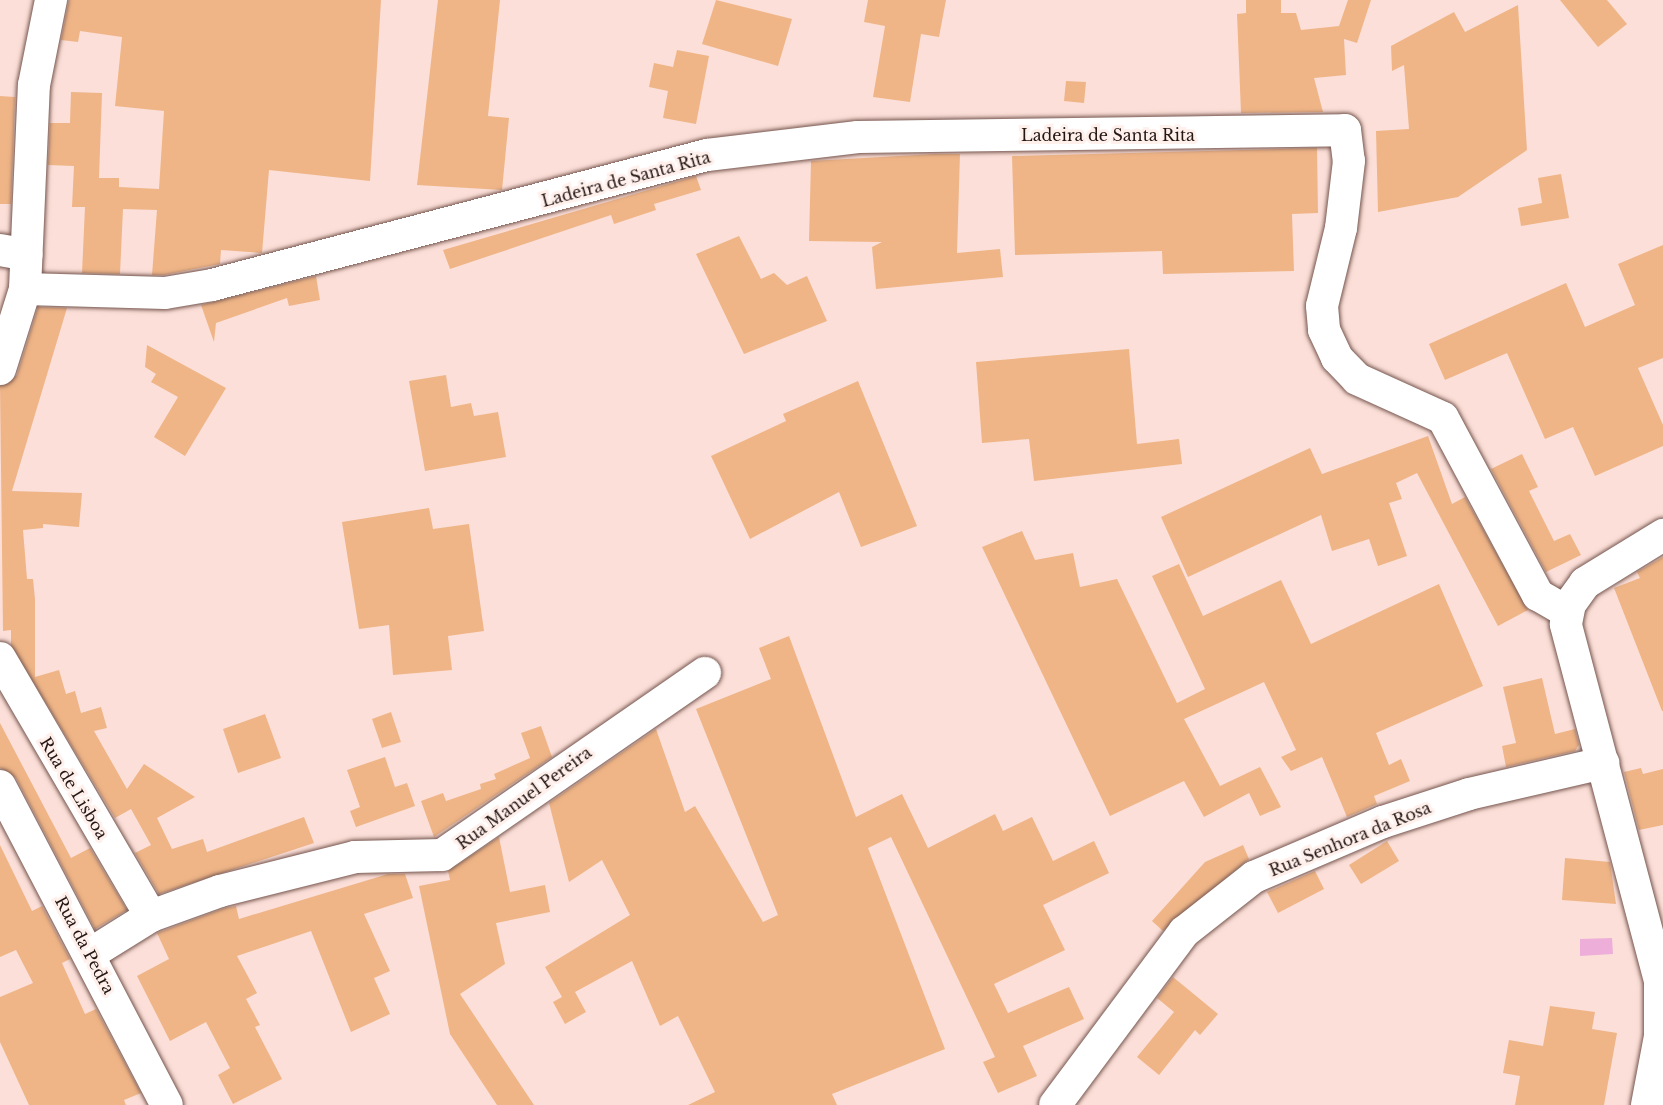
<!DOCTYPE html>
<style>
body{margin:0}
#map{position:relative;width:1663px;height:1105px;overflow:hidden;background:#fcdfd8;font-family:"Libre Baskerville",serif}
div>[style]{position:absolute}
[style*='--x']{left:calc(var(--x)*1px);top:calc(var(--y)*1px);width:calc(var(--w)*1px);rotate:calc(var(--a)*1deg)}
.water>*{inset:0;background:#edafda}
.building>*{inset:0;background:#efb587}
.roads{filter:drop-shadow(0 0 2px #74554e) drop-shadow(0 0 2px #74554e)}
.minor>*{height:32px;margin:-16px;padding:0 16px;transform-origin:16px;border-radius:16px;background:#fff}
span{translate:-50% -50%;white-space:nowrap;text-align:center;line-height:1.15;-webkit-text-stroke:6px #fff0ec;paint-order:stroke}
.street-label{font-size:16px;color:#231613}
</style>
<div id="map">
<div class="water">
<i style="clip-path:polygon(1612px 938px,1613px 954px,1580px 956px,1580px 939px)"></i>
</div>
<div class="building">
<i style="clip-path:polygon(69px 0,381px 0,370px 181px,269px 170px,262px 253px,221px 250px,220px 264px,164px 275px,152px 275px,157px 210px,123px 209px,120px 274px,82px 273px,85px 207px,72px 207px,74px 166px,48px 165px,50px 123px,70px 123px,71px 92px,102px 93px,99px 178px,119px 178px,119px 187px,159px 189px,164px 111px,115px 106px,122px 37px,80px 31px,78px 42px,61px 40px)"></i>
<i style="clip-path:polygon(438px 0,500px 0,488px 116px,509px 118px,502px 190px,417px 185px)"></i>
<i style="clip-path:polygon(716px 0,792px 19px,778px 66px,702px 44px)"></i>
<i style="clip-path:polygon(868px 0,946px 0,939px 37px,921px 34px,910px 102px,873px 97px,885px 26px,864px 22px)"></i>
<i style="clip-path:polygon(1246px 0,1281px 0,1281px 13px,1296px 13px,1301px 30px,1339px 26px,1348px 0,1371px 0,1357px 43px,1344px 39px,1346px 75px,1314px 78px,1323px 112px,1241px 113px,1237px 14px,1246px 13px)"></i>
<i style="clip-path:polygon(1560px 0,1607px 0,1627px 24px,1598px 47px)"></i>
<i style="clip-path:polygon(1518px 5px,1527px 150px,1458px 197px,1378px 212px,1376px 131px,1409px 129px,1404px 65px,1392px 71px,1391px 46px,1454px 12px,1465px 32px)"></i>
<i style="clip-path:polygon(677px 50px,709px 56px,696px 124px,663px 118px,668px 91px,649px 87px,654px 63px,673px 67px)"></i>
<i style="clip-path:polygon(1066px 81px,1086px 82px,1084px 103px,1064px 101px)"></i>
<i style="clip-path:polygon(0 96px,15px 97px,11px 204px,0 204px)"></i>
<i style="clip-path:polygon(1317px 148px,1318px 213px,1292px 214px,1294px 271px,1163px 274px,1162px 251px,1015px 255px,1012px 156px)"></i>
<i style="clip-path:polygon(934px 154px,960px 154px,957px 253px,1000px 249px,1003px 277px,876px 289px,872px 247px,882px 242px,809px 241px,811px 161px)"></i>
<i style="clip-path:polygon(1561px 174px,1569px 218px,1521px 226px,1518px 208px,1542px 203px,1538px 178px)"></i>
<i style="clip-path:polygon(696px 176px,701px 190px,654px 204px,656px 210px,614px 224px,611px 215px,450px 269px,443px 250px)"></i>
<i style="clip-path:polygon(739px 236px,761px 279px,774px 273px,787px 285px,807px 276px,827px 321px,744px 354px,696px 254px)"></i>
<i style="clip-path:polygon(1663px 245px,1663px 358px,1638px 368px,1663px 425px,1663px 446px,1595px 476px,1573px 427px,1545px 439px,1507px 353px,1445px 380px,1429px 344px,1566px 283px,1585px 327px,1635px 305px,1618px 264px)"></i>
<i style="clip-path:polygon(316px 276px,320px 300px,289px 306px,287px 298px,216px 323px,214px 342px,201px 305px)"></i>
<i style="clip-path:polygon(38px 307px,67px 308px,12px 491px,82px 493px,79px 527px,43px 524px,43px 528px,23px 530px,27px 579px,33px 579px,35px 599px,35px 677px,59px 670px,66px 694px,75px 691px,81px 713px,101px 707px,107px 728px,94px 731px,127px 789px,144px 764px,195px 797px,157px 818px,172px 849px,203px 839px,207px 852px,304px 817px,314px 843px,159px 894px,135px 853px,151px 845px,131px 809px,115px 818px,11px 645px,11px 630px,3px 631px,0 386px,17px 375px)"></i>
<i style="clip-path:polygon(147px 345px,226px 388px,185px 456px,154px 437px,178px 397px,151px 382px,156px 374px,145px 367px)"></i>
<i style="clip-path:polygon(1129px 349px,1137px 444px,1179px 439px,1182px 464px,1034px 481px,1029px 439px,982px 443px,976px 362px)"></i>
<i style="clip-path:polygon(446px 375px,451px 407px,471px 403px,474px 416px,498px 412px,506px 457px,425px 471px,409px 381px)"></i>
<i style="clip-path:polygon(858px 381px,917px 526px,861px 547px,839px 492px,750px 539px,711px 456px,786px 421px,783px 414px)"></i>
<i style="clip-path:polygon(1428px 436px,1452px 504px,1465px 497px,1528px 610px,1498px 626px,1417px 473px,1396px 483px,1402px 499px,1389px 503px,1407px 556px,1378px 566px,1369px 539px,1332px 551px,1321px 515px,1188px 577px,1161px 517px,1310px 448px,1322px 474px)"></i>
<i style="clip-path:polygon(1522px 454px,1538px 487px,1529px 491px,1554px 541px,1570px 534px,1581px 555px,1546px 572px,1491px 469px)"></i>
<i style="clip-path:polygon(429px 508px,433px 529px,469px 524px,484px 631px,448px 636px,452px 670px,393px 675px,389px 625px,359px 629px,342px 522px)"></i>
<i style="clip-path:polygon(1022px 531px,1035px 560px,1073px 553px,1080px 587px,1117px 579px,1177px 703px,1205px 689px,1152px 576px,1179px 564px,1203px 616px,1281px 580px,1311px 644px,1439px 584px,1483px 686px,1376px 733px,1389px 765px,1401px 759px,1410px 781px,1374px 796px,1377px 804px,1347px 817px,1322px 757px,1291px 771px,1281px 757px,1296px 750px,1264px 682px,1184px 719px,1220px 786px,1260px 767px,1281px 807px,1260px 816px,1249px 793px,1204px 817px,1184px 781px,1110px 816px,982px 547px)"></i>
<i style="clip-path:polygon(1663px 557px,1663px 711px,1662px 711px,1614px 588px,1640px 578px,1637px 572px)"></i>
<i style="clip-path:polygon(789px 636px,856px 817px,902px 794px,928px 848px,995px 814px,1003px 831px,1032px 817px,1053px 861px,1094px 841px,1109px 873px,1043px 905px,1065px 950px,994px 984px,1008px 1013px,1069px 987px,1084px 1019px,1023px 1046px,1037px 1076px,998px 1093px,983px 1062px,995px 1057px,891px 837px,868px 848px,945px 1049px,832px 1094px,837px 1105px,688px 1105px,715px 1092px,678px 1016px,660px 1026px,632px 961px,575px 992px,586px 1012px,565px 1024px,553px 1002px,562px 997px,545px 967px,630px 915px,602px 860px,569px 882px,549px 803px,656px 729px,685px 812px,695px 806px,763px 922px,778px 915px,696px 709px,771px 679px,759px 648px)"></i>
<i style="clip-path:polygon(1542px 678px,1555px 734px,1575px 729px,1579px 745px,1575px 751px,1506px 767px,1502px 746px,1516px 743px,1503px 687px)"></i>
<i style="clip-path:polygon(391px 712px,401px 742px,382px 748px,372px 719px)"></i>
<i style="clip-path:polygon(265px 714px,281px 758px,238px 773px,223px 729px)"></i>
<i style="clip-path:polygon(0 723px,71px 858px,90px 848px,127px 910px,95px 929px,16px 778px,0 768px)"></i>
<i style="clip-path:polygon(541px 726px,552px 757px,434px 837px,421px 801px,443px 793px,446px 801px,481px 789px,480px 784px,496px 779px,494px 774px,530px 758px,521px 733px)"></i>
<i style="clip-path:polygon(385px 757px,395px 787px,407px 783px,415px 806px,356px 827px,350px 811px,360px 807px,347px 770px)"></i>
<i style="clip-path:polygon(1641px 768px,1643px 774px,1663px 769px,1663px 825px,1639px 830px,1624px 772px)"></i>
<i style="clip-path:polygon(499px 837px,510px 892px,545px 885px,550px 912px,496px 923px,505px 964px,460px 994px,534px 1105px,497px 1105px,450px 1034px,419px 886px,450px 880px,448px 871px)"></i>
<i style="clip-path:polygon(1387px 841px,1399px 861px,1361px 884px,1349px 865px)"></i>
<i style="clip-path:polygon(0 845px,32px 911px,42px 906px,70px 959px,62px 963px,85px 1014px,96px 1009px,141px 1093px,124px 1100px,126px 1105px,29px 1105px,0 1042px,0 997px,33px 983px,16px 950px,0 957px)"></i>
<i style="clip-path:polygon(1243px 845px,1249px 859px,1163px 931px,1152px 921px,1205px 862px)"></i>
<i style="clip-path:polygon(1565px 858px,1610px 862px,1616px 904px,1562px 900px)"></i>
<i style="clip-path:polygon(1315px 871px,1324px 889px,1278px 913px,1267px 892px)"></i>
<i style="clip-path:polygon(388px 874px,405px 874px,413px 898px,364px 914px,390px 971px,374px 978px,390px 1014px,351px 1032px,311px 931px,237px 956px,257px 993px,246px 999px,260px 1025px,255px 1027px,282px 1079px,233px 1104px,218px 1075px,230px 1068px,206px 1022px,170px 1041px,137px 976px,169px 959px,157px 933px,225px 908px,236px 906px,239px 919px)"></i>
<i style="clip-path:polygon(1173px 977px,1218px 1014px,1200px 1035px,1195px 1030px,1159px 1075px,1137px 1057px,1174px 1012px,1157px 998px)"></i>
<i style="clip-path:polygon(1550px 1006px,1595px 1012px,1592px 1029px,1617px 1033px,1604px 1105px,1515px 1105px,1520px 1076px,1503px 1073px,1509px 1040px,1543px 1046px)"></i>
</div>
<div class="roads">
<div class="minor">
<i style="--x:0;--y:250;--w:27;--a:10"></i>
<i style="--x:25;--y:289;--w:140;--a:1.6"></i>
<i style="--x:165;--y:293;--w:48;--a:-9.7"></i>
<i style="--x:212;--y:285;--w:512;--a:-14.72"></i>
<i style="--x:707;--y:155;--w:152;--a:-6.8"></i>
<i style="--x:858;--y:137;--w:487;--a:-0.8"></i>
<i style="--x:1345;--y:130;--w:31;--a:83"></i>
<i style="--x:1349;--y:161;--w:67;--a:96.8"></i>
<i style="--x:1341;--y:228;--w:80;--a:103.7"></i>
<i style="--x:1322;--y:306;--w:24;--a:85"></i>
<i style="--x:1324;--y:330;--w:31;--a:65"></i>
<i style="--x:1337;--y:358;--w:29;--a:46"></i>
<i style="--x:1357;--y:379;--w:94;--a:24.4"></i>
<i style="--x:1443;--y:418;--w:201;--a:61.8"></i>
<i style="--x:1538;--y:595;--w:34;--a:30"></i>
<i style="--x:0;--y:369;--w:84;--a:-72.6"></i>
<i style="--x:25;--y:289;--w:204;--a:-87.5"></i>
<i style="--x:34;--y:85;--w:87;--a:-78.7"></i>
<i style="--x:0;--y:658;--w:299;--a:59.7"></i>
<i style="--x:0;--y:786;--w:360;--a:62.4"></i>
<i style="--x:90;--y:954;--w:72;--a:-31.9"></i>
<i style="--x:151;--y:916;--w:73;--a:-19.9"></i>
<i style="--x:220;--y:891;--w:139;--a:-14.1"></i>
<i style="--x:355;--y:857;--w:87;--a:-1.3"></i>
<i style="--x:442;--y:855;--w:320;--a:-34.7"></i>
<i style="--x:1055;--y:1105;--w:216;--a:-53.3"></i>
<i style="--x:1184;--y:932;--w:89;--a:-38.2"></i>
<i style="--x:1254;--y:877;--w:140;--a:-23.1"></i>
<i style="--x:1383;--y:822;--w:90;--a:-18"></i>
<i style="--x:1469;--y:794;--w:138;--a:-13"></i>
<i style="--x:1647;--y:1105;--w:70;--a:-79.3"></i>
<i style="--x:1660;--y:1036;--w:55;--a:-90"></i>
<i style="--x:1660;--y:981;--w:369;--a:-104.8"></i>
<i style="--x:1566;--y:624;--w:20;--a:-79"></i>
<i style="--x:1570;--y:604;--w:26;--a:-54"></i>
<i style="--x:1585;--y:583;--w:92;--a:-31.6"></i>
</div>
</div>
<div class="street-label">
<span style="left:1108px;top:135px">Ladeira de Santa Rita</span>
<span style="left:626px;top:179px;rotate:-15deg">Ladeira de Santa Rita</span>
<span style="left:74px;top:788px;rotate:59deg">Rua de Lisboa</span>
<span style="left:524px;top:798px;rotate:-36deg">Rua Manuel Pereira</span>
<span style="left:1350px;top:839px;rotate:-22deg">Rua Senhora da Rosa</span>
<span style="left:85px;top:945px;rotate:62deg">Rua da Pedra</span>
</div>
</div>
